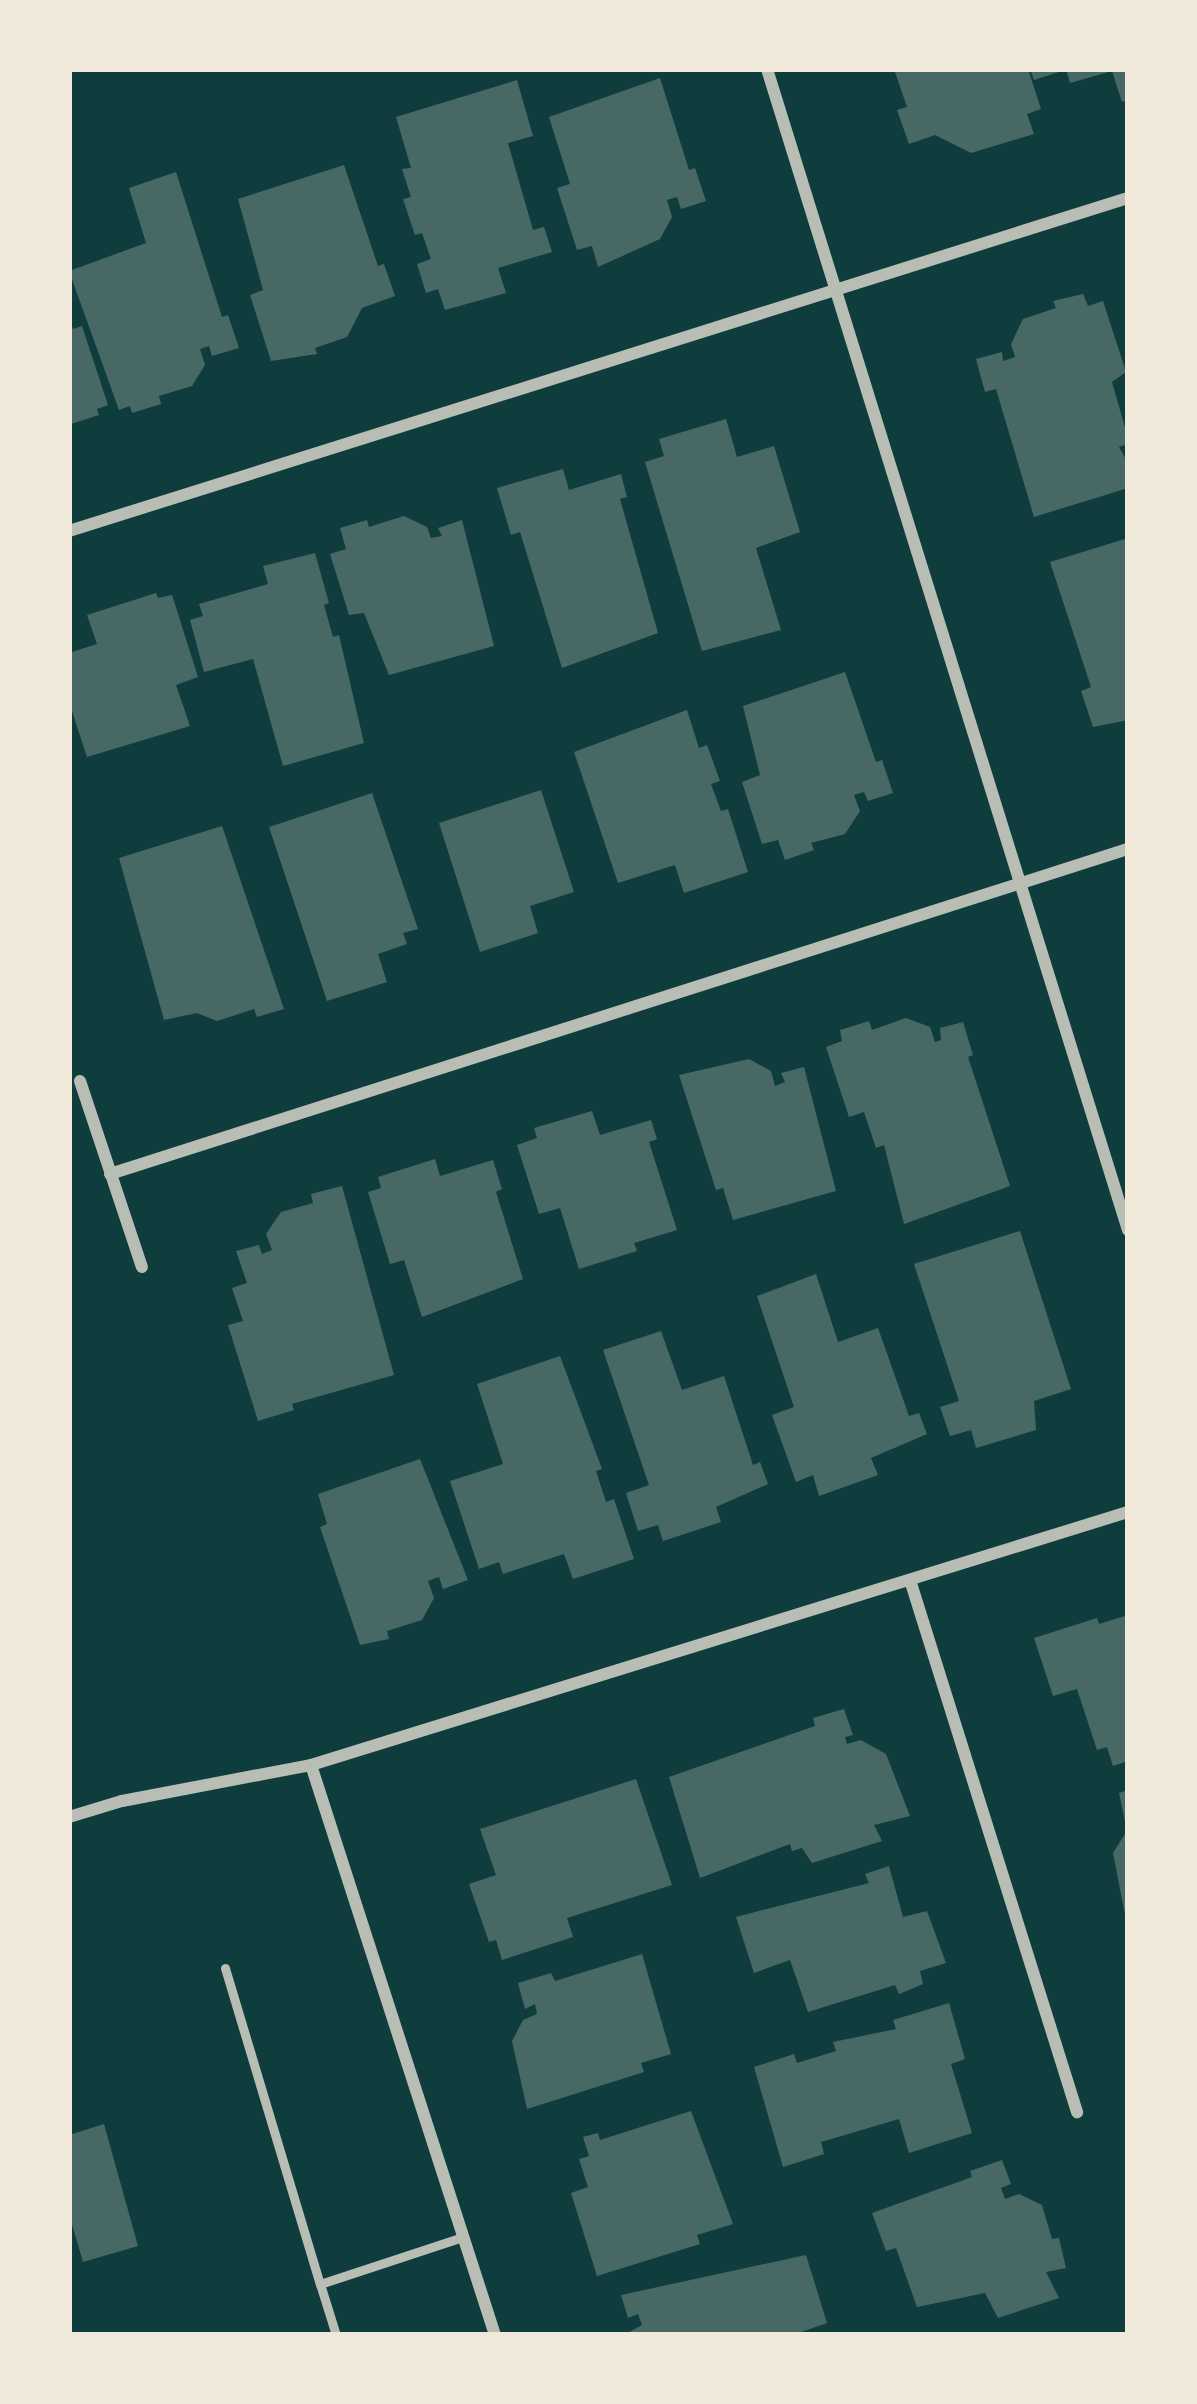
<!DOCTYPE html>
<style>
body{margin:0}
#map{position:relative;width:1197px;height:2404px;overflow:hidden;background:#0f3d3e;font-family:"Fira Sans",sans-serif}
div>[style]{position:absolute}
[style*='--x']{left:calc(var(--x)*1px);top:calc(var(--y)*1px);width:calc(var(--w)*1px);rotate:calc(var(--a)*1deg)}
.building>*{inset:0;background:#486865}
.service>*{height:9px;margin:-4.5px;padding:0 4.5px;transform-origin:4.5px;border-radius:4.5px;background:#b8beb3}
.minor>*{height:12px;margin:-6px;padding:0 6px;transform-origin:6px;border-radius:6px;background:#b8beb3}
span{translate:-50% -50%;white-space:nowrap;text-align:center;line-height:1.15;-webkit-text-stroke:12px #f1e9da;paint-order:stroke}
.frame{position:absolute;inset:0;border:72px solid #f1e9da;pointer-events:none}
</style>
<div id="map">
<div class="building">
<i style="clip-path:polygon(894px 69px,1028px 69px,1041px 109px,1027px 114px,1034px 134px,971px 153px,935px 135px,909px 144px,897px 110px,907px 107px)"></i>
<i style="clip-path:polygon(1030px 69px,1064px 69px,1065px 70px,1034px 80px)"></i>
<i style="clip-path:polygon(1066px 69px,1128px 69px,1128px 100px,1122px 102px,1112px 71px,1070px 83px)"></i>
<i style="clip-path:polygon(660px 78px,689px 170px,695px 168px,706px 201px,681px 209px,677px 197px,667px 200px,672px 217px,660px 239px,598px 267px,592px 246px,577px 250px,557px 188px,570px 184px,549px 117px)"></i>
<i style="clip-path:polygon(517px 80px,533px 136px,508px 143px,533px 230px,544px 227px,552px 252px,498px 268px,506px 293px,445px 310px,438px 289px,426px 293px,417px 264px,431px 259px,422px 233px,415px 235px,403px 199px,411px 197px,402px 169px,411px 168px,396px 117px)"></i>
<i style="clip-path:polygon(344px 165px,378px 266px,384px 264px,395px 296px,362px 308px,347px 337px,315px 348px,317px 354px,271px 361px,250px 295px,263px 290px,238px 199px)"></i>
<i style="clip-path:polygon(176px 172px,222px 317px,228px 315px,239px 348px,212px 356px,209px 346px,200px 349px,205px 365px,192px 386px,159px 396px,161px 404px,132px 413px,130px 406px,119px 410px,69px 271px,146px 243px,129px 188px)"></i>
<i style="clip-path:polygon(1083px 294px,1088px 306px,1103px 301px,1126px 372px,1112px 382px,1128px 438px,1128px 444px,1119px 447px,1128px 463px,1128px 488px,1034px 517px,996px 389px,985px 392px,976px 359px,1002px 352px,1003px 361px,1015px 357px,1011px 344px,1023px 319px,1056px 308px,1053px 301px)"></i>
<i style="clip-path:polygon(69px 320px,73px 329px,82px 326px,108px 405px,97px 409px,99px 415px,71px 424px)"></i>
<i style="clip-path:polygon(726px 419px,737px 457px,774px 446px,800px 532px,756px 548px,781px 630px,702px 651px,645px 462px,664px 456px,659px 439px)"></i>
<i style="clip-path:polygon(563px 469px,569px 490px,621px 474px,627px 497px,620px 499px,658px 633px,562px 668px,520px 532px,511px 535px,497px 488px)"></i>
<i style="clip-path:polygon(404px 516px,427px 527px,431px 538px,442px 536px,438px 528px,462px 520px,494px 646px,389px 675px,364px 613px,349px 615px,330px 554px,346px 549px,340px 528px,367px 520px,369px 527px)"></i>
<i style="clip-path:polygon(1128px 538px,1128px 720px,1093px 727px,1081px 691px,1091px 687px,1050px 562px)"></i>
<i style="clip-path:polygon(315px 553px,329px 603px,324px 605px,333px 637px,339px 635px,364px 743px,283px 766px,253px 659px,204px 672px,190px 620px,203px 616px,199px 604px,268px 584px,263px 566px)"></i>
<i style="clip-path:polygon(156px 593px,158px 598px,172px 595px,198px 677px,176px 685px,190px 726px,87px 757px,69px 702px,69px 653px,97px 644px,87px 615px)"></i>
<i style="clip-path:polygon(845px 672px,876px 762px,882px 760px,893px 793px,868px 801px,864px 792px,854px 795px,860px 811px,845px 834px,811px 843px,814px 850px,785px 860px,778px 840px,762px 844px,742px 782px,760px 775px,743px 706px)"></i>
<i style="clip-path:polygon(687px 710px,699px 748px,707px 745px,720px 781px,711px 784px,721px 811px,728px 809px,748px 872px,684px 893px,675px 865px,618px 883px,574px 752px)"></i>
<i style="clip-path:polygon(541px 790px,574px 892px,530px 906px,538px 933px,480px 952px,439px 823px)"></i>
<i style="clip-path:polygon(372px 793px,418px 929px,403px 933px,407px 944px,378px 954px,387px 982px,327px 1001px,269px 827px)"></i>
<i style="clip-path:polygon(222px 826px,284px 1009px,257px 1017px,254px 1009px,217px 1021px,197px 1013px,164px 1020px,119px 858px)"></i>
<i style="clip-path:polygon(906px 1018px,930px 1027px,935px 1042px,941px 1040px,940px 1028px,963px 1022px,973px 1055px,968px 1057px,1010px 1186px,904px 1224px,884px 1145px,876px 1148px,864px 1112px,849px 1117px,826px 1047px,842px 1041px,840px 1030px,869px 1021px,872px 1030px)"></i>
<i style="clip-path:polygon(749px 1059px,771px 1071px,775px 1086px,785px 1082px,781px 1073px,804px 1067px,836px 1191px,733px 1220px,723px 1188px,716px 1190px,679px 1075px)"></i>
<i style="clip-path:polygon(592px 1111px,600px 1135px,651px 1120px,657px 1139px,649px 1142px,677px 1230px,634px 1243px,637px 1251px,579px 1269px,560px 1208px,539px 1214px,517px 1145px,537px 1138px,534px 1128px)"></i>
<i style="clip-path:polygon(435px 1159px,440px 1176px,493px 1160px,502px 1189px,496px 1192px,523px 1279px,422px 1317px,404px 1260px,390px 1264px,368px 1192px,381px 1188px,378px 1177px)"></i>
<i style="clip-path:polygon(342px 1186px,394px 1375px,292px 1404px,294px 1410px,258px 1421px,228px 1325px,243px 1321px,232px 1288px,247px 1283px,236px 1251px,259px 1245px,262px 1254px,272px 1250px,266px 1234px,281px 1212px,313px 1203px,311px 1194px)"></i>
<i style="clip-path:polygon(1020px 1231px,1071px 1389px,1034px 1401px,1036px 1430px,976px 1448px,971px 1430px,950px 1436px,940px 1407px,959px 1401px,914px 1264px)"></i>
<i style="clip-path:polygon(816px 1274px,838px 1342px,878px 1328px,909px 1416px,919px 1413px,927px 1434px,871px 1458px,878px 1475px,819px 1496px,813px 1475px,796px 1482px,772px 1415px,794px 1407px,757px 1296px)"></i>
<i style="clip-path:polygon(661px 1331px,682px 1390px,724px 1376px,753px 1465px,760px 1462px,768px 1484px,716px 1507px,721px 1522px,663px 1541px,658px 1525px,638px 1531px,626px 1493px,649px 1485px,603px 1350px)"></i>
<i style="clip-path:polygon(560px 1356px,602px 1469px,596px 1471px,606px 1502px,614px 1499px,634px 1559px,573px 1579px,564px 1554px,503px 1574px,499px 1562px,479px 1569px,450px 1481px,503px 1464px,477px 1384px)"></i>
<i style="clip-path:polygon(420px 1459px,468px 1580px,443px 1589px,439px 1577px,428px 1581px,434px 1598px,422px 1620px,387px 1631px,389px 1639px,360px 1645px,320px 1527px,327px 1524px,318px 1494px)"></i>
<i style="clip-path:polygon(1128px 1615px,1128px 1761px,1113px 1766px,1107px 1747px,1097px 1750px,1077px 1689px,1053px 1696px,1034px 1638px,1097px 1618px,1099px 1624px)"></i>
<i style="clip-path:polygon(844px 1709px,853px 1735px,845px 1737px,847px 1744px,861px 1740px,886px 1754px,910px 1816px,874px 1825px,882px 1841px,812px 1863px,802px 1848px,792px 1851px,790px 1844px,700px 1878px,669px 1777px,815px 1726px,813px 1718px)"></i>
<i style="clip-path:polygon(636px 1779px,672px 1885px,567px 1918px,573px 1937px,502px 1960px,496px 1940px,489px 1942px,469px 1884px,496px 1875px,480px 1829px)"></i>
<i style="clip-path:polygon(1128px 1790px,1128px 1825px,1126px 1826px,1119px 1793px)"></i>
<i style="clip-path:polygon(1128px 1829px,1128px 1925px,1127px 1925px,1113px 1853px)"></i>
<i style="clip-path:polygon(889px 1866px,903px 1917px,927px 1911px,946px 1963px,920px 1971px,923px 1984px,899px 1994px,895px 1985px,808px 2012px,790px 1960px,754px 1973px,736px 1917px,869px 1883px,865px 1874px)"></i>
<i style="clip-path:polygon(642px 1954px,671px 2054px,641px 2063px,644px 2072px,527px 2109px,512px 2041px,523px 2020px,537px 2014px,535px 2004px,525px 2009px,518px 1983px,551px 1973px,555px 1981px)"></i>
<i style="clip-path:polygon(949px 2003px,965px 2059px,951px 2064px,972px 2133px,909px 2153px,899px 2119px,821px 2142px,824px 2154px,783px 2167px,754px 2067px,794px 2054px,797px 2063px,836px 2051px,833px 2042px,896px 2029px,893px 2020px)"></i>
<i style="clip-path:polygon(691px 2111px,733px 2224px,697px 2235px,700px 2244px,597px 2276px,571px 2193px,588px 2187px,579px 2159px,589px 2156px,583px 2137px,598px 2133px,600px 2140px)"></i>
<i style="clip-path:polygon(104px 2124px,138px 2246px,83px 2262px,69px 2214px,69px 2135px)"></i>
<i style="clip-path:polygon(1002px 2160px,1011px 2184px,1001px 2188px,1005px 2199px,1019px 2194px,1042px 2205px,1052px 2239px,1059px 2238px,1066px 2268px,1046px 2272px,1059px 2298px,998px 2318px,985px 2293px,917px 2307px,896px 2248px,886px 2251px,872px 2213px,972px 2177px,970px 2171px)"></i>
<i style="clip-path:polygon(806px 2255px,827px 2323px,793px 2335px,624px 2335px,642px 2325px,638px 2314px,628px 2318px,621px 2295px)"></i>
</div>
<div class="service">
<i style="--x:225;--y:1968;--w:330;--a:73.3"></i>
<i style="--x:336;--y:2335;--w:53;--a:-107.4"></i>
<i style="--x:320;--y:2284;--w:151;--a:-18.2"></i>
</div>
<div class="minor">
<i style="--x:767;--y:69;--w:1216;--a:72.73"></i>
<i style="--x:69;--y:531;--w:1110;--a:-17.46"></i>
<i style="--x:80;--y:1081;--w:196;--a:71.6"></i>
<i style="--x:110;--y:1174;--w:1069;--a:-17.71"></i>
<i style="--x:910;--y:1580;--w:558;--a:72.57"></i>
<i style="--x:311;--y:1765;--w:599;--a:72.11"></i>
<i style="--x:69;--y:1817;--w:55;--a:-16.8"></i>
<i style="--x:122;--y:1801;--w:192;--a:-10.8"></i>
<i style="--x:311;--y:1765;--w:855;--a:-17.21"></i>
</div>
<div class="frame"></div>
</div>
